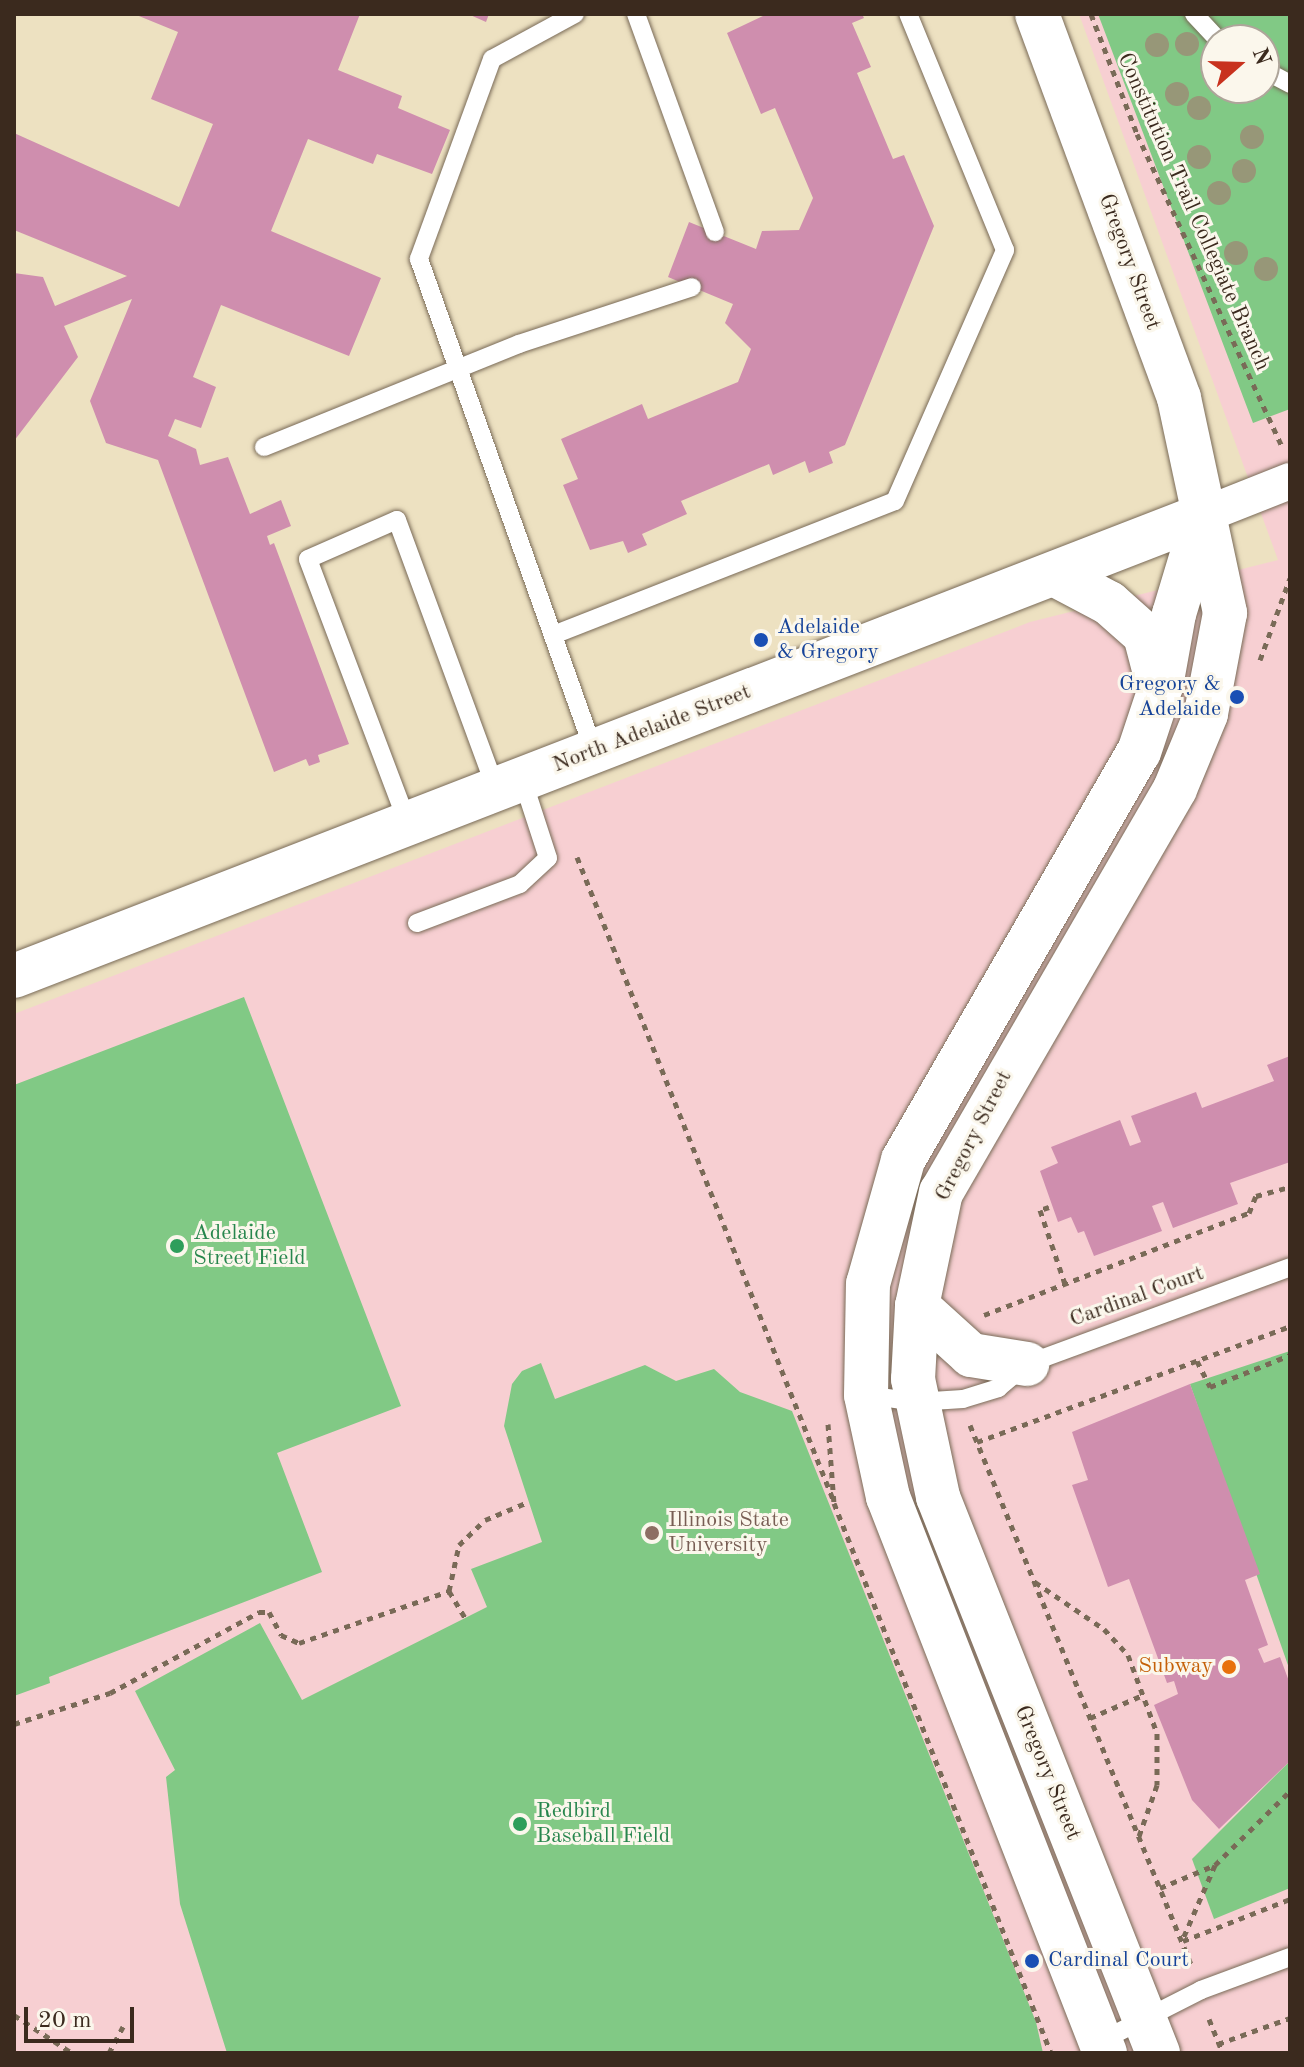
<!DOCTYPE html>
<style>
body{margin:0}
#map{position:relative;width:1304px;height:2067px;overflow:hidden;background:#ede1c1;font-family:"Old Standard TT",serif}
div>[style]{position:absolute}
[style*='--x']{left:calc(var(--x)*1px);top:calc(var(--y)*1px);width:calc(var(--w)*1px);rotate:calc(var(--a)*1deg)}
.built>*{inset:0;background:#f7cfd2}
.green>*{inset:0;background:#81c985}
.building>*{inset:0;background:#cf8eae}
.path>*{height:5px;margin-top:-2.5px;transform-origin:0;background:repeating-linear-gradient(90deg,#796a57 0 6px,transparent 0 12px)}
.roads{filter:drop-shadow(0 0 2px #796a57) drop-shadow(0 0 2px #796a57)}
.lane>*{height:18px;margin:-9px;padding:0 9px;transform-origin:9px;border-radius:9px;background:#fff}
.street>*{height:36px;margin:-18px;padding:0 18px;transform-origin:18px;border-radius:18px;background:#fff}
.secondary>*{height:44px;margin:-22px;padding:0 22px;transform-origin:22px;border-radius:22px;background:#fff}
.trees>*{width:24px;height:24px;margin:-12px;border-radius:50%;background:#979778}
.dots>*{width:22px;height:22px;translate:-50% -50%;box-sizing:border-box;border:4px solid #fbf7ec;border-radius:50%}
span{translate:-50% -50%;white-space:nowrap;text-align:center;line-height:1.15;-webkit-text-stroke:6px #fbf7ec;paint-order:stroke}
.street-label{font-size:22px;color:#3b2a1e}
.transit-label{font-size:22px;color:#164399}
.left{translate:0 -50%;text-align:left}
.right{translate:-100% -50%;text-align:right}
.leisure-label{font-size:22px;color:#27864d}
.education-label{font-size:22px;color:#785e54}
.food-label{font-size:22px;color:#c56008}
.frame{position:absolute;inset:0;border:16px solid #3b2a1e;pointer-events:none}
.north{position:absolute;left:1200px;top:24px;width:80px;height:80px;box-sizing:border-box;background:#fbf7ec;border:2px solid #aea59a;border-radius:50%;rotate:70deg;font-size:22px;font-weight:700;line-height:32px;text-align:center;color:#3b2a1e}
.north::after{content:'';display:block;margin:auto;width:28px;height:36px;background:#c8321e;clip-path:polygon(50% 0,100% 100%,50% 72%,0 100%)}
.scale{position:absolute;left:24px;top:2007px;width:110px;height:36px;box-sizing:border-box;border:4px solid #3b2a1e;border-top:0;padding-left:10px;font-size:24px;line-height:28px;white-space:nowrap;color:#3b2a1e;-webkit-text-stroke:6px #fbf7ec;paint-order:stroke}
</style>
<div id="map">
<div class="built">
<i style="clip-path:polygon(evenodd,1079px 14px,1290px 14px,1290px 2053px,14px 2053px,14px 1014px,1030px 622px,1278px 560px,1079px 14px,1216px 40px,1264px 40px,1264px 88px,1216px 88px,1216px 40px)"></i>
</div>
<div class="green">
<i style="clip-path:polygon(evenodd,1098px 14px,1290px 14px,1290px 409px,1253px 423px,1098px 14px,1216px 40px,1264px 40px,1264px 88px,1216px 88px,1216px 40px)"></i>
<i style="clip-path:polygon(244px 997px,401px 1406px,277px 1453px,322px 1572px,49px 1677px,50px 1683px,14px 1696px,14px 1085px)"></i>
<i style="clip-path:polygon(1290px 1351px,1290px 1671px,1190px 1384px)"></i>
<i style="clip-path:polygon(541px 1363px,555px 1399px,645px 1365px,676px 1381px,714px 1369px,740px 1392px,792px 1411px,1036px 2022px,1043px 2053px,227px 2053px,180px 1904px,166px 1777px,175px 1770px,135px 1691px,260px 1623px,302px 1700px,487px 1607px,471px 1569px,542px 1542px,504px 1426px,512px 1384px,522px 1371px)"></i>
<i style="clip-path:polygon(1290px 1761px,1290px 1888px,1214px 1919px,1192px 1859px)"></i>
</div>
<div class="building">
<i style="clip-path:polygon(134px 14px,360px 14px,338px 70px,402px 96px,398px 108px,450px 130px,432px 174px,377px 154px,373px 164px,308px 139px,271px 231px,381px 278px,349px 356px,221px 305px,193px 377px,216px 387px,201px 428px,175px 419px,168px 436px,196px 449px,200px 465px,228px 457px,250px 514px,281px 500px,291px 526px,267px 536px,270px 545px,274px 543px,349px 744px,318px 755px,320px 762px,309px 766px,306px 759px,274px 772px,158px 460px,106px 443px,90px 401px,132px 299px,64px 326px,78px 357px,14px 441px,14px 273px,43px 277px,55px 306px,127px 276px,14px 230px,14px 133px,179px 207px,213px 124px,151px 99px,178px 32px)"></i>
<i style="clip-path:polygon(468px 14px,489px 14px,486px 22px)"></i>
<i style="clip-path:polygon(767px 14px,862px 14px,864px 18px,852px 23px,871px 67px,857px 73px,893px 159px,904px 155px,934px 226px,845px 445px,829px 452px,833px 463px,809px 473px,805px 461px,773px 475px,769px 464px,681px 501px,687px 514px,642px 534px,647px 545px,628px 553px,623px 541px,590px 550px,563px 485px,578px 479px,561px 439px,642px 404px,648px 419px,738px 382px,751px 349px,725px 323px,733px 304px,668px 277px,689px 222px,756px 249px,762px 231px,799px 230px,813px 198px,775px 108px,761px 114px,727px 33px)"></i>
<i style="clip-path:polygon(1290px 1056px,1290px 1162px,1230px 1183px,1238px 1204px,1173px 1228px,1163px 1202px,1152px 1206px,1162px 1231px,1094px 1256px,1084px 1231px,1078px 1233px,1071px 1217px,1058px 1222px,1040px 1171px,1058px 1163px,1051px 1147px,1120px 1120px,1130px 1146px,1141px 1142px,1131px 1116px,1196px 1092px,1202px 1108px,1274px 1081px,1267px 1065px)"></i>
<i style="clip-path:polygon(1190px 1384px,1260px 1574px,1245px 1580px,1268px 1645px,1258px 1649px,1264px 1663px,1280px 1657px,1290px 1684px,1290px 1761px,1219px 1829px,1192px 1800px,1154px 1705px,1178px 1694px,1174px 1681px,1167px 1683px,1129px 1579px,1108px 1587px,1072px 1485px,1088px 1480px,1072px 1432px)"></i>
</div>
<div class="path">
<i style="--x:1091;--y:14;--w:129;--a:69"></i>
<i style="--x:1137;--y:134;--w:347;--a:65.1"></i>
<i style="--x:1260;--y:660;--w:87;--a:-69.9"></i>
<i style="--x:577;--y:857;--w:691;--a:68.26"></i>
<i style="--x:1049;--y:1207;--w:9;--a:162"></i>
<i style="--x:1040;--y:1210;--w:78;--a:71.3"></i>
<i style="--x:984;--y:1315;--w:284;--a:-21.1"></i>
<i style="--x:1249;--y:1213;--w:18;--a:-68"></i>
<i style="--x:1256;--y:1196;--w:35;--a:-15"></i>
<i style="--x:1197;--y:1361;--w:29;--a:63"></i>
<i style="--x:1210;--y:1387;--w:86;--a:-21.8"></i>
<i style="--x:828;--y:1424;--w:79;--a:85.7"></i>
<i style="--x:834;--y:1503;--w:591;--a:68.47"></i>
<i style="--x:970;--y:1425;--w:583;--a:67.71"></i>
<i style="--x:977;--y:1442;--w:334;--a:-20.3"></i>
<i style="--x:1035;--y:1582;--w:83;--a:34.3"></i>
<i style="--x:1104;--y:1629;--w:35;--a:47"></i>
<i style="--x:1128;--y:1655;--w:83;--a:69.6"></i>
<i style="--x:1157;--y:1733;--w:52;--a:90"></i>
<i style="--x:1157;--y:1785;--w:54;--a:109.4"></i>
<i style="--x:449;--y:1591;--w:31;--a:59"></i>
<i style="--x:1090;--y:1718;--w:58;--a:-23.5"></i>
<i style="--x:14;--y:1724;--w:101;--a:-17.9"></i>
<i style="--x:110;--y:1693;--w:170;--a:-28.5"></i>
<i style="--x:259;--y:1612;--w:10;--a:0"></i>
<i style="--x:269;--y:1612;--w:26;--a:62"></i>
<i style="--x:281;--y:1635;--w:20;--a:24"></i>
<i style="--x:299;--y:1643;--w:159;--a:-19.1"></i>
<i style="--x:449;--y:1591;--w:47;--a:-77.7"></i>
<i style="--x:459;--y:1545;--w:36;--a:-44"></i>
<i style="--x:485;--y:1520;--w:47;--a:-22.7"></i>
<i style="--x:1215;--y:1865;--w:105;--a:-44.6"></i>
<i style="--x:1160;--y:1888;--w:60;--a:-22.7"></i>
<i style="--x:1215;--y:1865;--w:83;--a:113.5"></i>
<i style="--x:1183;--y:1941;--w:115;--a:-21.4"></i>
<i style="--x:14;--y:2015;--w:69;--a:33.2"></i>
<i style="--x:1209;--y:2019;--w:37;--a:68"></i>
<i style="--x:1218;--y:2044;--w:77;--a:-19.9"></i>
<i style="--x:109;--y:2053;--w:30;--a:-62"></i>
</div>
<div class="roads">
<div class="lane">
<i style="--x:575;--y:14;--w:94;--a:151.5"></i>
<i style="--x:492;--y:59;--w:213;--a:110.1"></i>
<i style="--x:419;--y:259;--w:522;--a:70.42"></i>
<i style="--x:636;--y:14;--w:232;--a:70.1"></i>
<i style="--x:1194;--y:14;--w:35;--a:47"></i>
<i style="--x:1264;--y:70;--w:30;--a:28"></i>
<i style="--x:264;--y:447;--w:275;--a:-22"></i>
<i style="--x:519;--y:344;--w:182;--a:-18.2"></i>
<i style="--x:553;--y:635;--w:367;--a:-21.4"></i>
<i style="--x:895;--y:501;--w:274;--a:-66.3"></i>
<i style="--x:1005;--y:250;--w:255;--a:-112.3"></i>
<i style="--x:408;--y:824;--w:283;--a:-110.7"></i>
<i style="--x:308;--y:559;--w:97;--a:-23.7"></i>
<i style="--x:397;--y:520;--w:287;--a:69.8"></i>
<i style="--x:417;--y:923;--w:110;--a:-20.7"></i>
<i style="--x:520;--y:884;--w:38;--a:-43"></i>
<i style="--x:548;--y:858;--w:84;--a:-108"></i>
<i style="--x:866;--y:1395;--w:50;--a:8"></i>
<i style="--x:916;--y:1402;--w:47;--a:-3.7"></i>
<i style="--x:963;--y:1399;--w:37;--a:-17"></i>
<i style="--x:998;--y:1388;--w:38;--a:-40"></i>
<i style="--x:1027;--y:1364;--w:280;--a:-20.2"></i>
<i style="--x:1101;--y:2041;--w:112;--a:-27"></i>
<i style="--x:1201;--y:1990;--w:95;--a:-20.3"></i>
</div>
<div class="street">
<i style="--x:1204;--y:515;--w:92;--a:-21.6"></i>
</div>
<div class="secondary">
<i style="--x:1037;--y:14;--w:409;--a:69.7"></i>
<i style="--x:1179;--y:398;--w:220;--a:77.9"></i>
<i style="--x:1225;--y:613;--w:103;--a:100.7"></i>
<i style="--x:1206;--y:714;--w:81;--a:112.5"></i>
<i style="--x:1175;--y:789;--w:466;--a:120.1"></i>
<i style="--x:941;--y:1192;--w:116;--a:101.9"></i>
<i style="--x:917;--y:1306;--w:73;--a:93.1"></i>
<i style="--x:913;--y:1379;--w:121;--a:78"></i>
<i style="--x:938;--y:1497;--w:598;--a:68.41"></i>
<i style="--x:1054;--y:574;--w:62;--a:27.8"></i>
<i style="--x:1109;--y:603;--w:48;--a:41.6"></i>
<i style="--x:1145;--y:635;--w:52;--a:75.4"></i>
<i style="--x:14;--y:976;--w:1276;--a:-21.18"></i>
<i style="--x:917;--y:1306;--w:73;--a:42.2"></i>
<i style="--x:971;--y:1355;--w:57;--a:9.1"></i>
<i style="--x:1105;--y:2053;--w:597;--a:-111.32"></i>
<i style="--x:888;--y:1497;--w:104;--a:-102.2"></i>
<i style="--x:866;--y:1395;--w:111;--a:-89"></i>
<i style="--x:868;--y:1284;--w:129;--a:-74.2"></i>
<i style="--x:903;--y:1160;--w:471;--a:-60"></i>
<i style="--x:1139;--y:752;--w:70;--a:-71.6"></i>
<i style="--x:1161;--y:686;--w:73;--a:-79.8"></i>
<i style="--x:1174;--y:614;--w:97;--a:-73.2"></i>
</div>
</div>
<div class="trees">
<i style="left:1187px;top:44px"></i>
<i style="left:1157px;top:45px"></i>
<i style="left:1177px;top:94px"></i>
<i style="left:1199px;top:108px"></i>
<i style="left:1252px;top:137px"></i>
<i style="left:1199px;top:157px"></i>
<i style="left:1244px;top:171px"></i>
<i style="left:1219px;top:193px"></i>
<i style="left:1236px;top:253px"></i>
<i style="left:1266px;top:269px"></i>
</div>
<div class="dots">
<i style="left:761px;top:640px;background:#1a4fb4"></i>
<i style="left:1237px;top:697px;background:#1a4fb4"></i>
<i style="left:177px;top:1246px;background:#2e9e5b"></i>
<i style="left:652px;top:1533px;background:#8d6e63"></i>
<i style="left:1229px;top:1667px;background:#e8710a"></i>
<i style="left:520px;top:1824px;background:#2e9e5b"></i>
<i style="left:1032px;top:1961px;background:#1a4fb4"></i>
</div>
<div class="street-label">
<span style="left:1193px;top:212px;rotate:66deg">Constitution Trail Collegiate Branch</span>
<span style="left:1129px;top:262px;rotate:70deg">Gregory Street</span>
<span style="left:652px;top:729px;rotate:-21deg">North Adelaide Street</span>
<span style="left:974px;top:1136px;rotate:-63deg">Gregory Street</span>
<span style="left:1137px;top:1297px;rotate:-20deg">Cardinal Court</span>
<span style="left:1047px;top:1773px;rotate:68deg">Gregory Street</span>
</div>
<div class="transit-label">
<span class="left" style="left:777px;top:640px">Adelaide<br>&amp; Gregory</span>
<span class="right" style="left:1221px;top:697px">Gregory &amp;<br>Adelaide</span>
<span class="left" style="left:1048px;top:1961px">Cardinal Court</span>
</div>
<div class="leisure-label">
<span class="left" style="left:193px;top:1246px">Adelaide<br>Street Field</span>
<span class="left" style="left:536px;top:1824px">Redbird<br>Baseball Field</span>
</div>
<div class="education-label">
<span class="left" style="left:668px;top:1533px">Illinois State<br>University</span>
</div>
<div class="food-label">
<span class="right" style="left:1213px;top:1667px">Subway</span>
</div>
<div class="frame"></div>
<div class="north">N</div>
<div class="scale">20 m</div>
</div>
